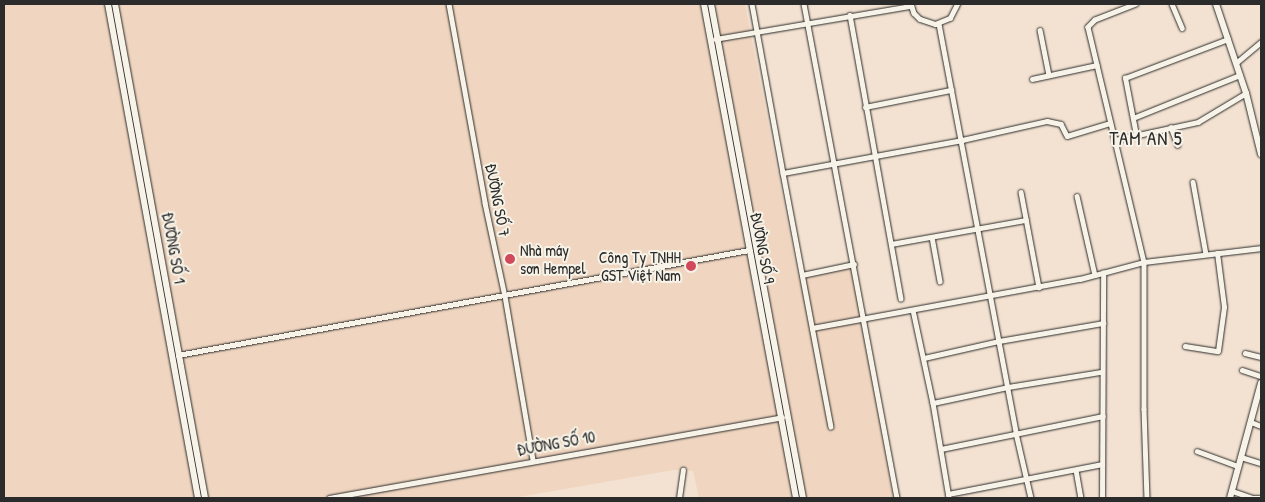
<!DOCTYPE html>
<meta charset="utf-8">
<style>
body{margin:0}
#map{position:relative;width:1265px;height:502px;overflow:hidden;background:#f3e2d1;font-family:"Patrick Hand",sans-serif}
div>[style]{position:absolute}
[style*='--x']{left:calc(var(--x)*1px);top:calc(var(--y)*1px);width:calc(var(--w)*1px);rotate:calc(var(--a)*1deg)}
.built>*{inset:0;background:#f0d6c0}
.roads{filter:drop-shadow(0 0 1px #2b2b2b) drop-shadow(0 0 1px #2b2b2b)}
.street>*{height:4.5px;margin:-2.25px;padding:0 2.25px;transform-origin:2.25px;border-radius:2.25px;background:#f7f3e8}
.secondary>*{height:6px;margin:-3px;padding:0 3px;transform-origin:3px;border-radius:3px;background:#f7f3e8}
.dots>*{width:14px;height:14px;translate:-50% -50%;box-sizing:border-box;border:2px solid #f7f3e8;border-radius:50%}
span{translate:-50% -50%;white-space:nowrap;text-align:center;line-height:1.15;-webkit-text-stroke:4px #f7f3e8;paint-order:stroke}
.street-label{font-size:16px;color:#2b2b2b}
.poi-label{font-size:16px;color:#2b2b2b}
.left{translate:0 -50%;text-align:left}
.right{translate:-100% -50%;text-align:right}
.quarter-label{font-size:19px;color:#2b2b2b;letter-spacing:1px}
.frame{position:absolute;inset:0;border:5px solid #2b2b2b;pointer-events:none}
</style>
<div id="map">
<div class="built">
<i style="clip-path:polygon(4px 4px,745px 4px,798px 276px,853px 267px,893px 498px,699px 498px,693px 471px,674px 470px,513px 498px,4px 498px)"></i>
</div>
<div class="roads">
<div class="street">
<i style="--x:449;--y:4;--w:202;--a:79.7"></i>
<i style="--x:485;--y:203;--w:95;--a:77.9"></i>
<i style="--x:505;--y:296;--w:166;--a:80.3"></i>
<i style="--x:752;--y:4;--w:172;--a:79.6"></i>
<i style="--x:783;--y:173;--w:182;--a:-10.4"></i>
<i style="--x:962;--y:140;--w:87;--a:-12.6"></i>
<i style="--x:1047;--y:121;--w:14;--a:12"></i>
<i style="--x:1061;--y:124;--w:13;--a:63"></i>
<i style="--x:1067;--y:136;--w:45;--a:-16.8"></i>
<i style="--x:804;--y:4;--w:503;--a:79.34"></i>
<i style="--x:911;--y:4;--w:9;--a:72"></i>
<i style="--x:914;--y:13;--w:8;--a:45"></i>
<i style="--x:920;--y:19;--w:16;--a:18"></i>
<i style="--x:935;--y:24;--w:16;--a:-22"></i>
<i style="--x:950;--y:18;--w:16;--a:-63"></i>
<i style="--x:1136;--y:4;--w:44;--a:158.7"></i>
<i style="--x:1095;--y:20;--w:10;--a:135"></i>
<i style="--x:1088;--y:27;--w:242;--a:76.6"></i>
<i style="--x:1144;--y:262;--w:147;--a:90"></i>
<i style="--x:1144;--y:409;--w:89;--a:88.1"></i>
<i style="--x:1172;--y:4;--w:26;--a:67"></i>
<i style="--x:850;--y:15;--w:288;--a:79.8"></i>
<i style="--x:939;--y:24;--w:416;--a:79.3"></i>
<i style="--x:1016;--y:433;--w:67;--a:77"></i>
<i style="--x:1040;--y:30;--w:46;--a:78.7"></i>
<i style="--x:715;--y:39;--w:199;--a:-9.6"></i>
<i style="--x:1236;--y:63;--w:33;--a:-40"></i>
<i style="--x:1032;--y:79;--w:66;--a:-12.2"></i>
<i style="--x:865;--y:107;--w:88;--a:-11.2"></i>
<i style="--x:1133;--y:118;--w:115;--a:-21.9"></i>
<i style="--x:1171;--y:127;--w:19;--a:69"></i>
<i style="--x:1136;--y:135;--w:58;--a:-100.9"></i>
<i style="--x:1125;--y:78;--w:110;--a:-20.7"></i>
<i style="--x:1115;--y:140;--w:85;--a:-12.2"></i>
<i style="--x:1198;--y:122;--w:56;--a:-31.1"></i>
<i style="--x:783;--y:173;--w:258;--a:79.3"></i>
<i style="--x:1193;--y:182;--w:73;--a:79.8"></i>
<i style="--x:1021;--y:192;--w:97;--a:79.3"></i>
<i style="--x:1077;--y:196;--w:81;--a:77.2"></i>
<i style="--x:932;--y:237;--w:45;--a:79.7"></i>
<i style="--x:891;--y:244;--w:137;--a:-10.1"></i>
<i style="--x:802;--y:275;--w:53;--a:-11.9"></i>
<i style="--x:913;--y:310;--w:95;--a:77.9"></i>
<i style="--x:933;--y:403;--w:96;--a:80.4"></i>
<i style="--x:812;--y:328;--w:272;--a:-10.4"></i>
<i style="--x:1080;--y:279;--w:66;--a:-14.9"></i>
<i style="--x:1144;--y:262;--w:118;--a:-6.8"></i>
<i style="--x:1185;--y:346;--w:33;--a:9"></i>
<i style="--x:1218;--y:351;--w:44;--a:-82.2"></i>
<i style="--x:1224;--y:307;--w:54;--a:-97.4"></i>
<i style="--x:1245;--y:353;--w:16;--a:14"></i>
<i style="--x:178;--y:355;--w:581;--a:-10.42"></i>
<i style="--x:924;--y:358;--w:77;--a:-12.8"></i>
<i style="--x:999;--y:341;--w:106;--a:-9.8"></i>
<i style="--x:1242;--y:370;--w:20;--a:18"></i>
<i style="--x:933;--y:403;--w:77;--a:-12"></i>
<i style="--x:1008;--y:387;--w:94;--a:-9.2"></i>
<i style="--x:1251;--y:422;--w:11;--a:22"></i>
<i style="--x:941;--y:449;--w:165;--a:-11.5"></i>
<i style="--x:1197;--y:451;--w:44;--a:20.1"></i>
<i style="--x:1241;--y:457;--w:21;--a:17"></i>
<i style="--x:1076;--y:470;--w:28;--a:80"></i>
<i style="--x:1232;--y:491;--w:21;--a:19"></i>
<i style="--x:1252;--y:498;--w:9;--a:0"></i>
<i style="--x:948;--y:494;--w:157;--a:-11"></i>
<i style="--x:329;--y:498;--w:460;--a:-10.1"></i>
<i style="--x:679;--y:498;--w:28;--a:-82"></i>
<i style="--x:1102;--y:498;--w:225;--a:-89.7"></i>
</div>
<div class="secondary">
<i style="--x:108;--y:4;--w:502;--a:79.67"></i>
<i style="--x:115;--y:4;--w:502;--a:79.67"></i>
<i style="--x:704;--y:4;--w:502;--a:79.45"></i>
<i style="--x:711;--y:4;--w:502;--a:79.45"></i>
<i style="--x:1216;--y:4;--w:94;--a:71.4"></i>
<i style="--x:1246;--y:93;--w:63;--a:76.2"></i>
<i style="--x:1230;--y:498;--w:119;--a:-74.9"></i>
</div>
</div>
<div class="dots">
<i style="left:510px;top:259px;background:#d1495b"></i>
<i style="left:691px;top:266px;background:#d1495b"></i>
</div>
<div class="street-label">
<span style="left:498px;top:200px;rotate:79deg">ĐƯỜNG SỐ 7</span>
<span style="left:174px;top:248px;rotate:80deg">ĐƯỜNG SỐ 1</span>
<span style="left:763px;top:248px;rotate:79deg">ĐƯỜNG SỐ 9</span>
<span style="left:556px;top:443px;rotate:-10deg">ĐƯỜNG SỐ 10</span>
</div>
<div class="poi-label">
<span class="left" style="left:520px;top:259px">Nhà máy<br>sơn Hempel</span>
<span class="right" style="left:681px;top:266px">Công Ty TNHH<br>GST Việt Nam</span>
</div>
<div class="quarter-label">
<span style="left:1146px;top:139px">TAM AN 5</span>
</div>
<div class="frame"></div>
</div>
